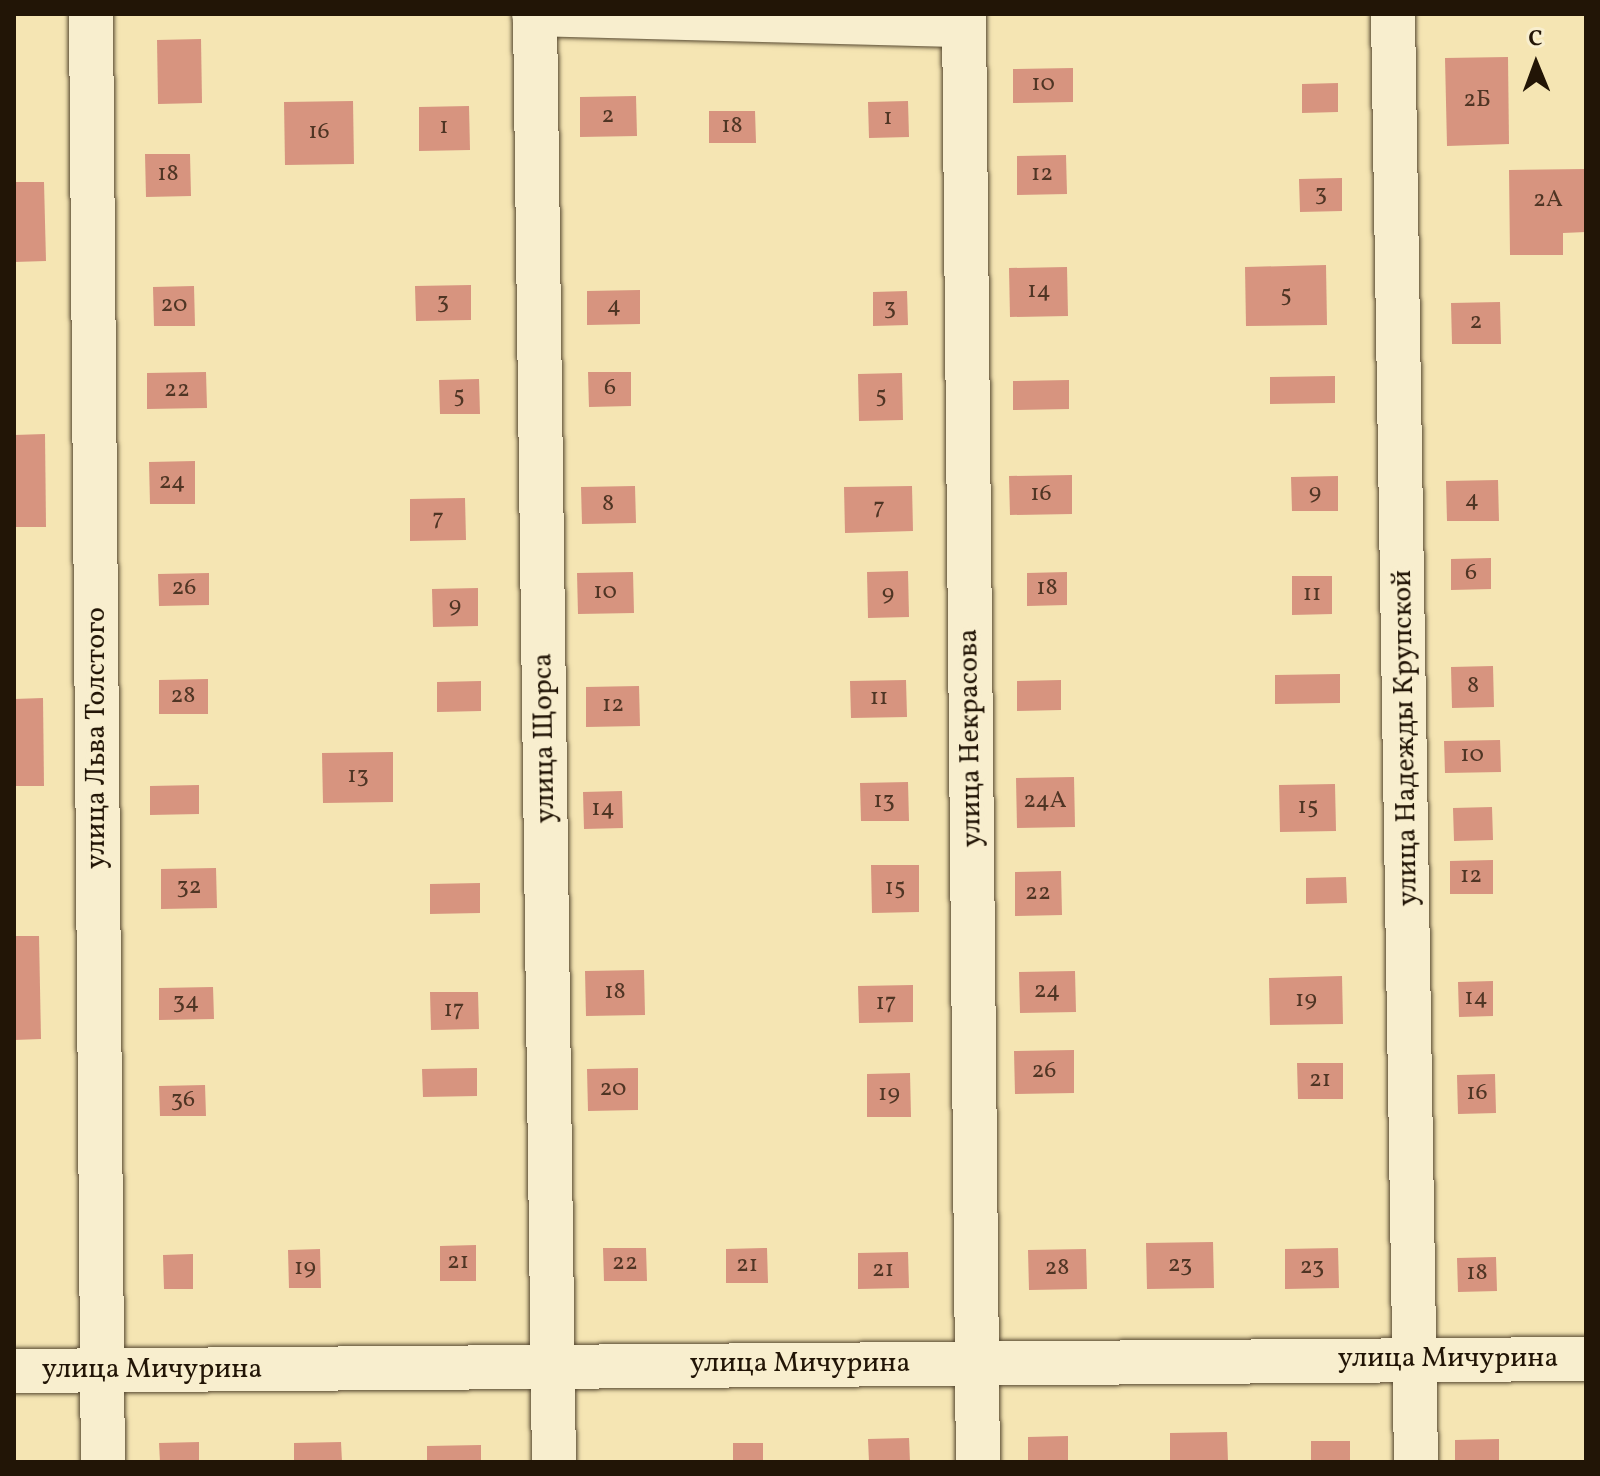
<!DOCTYPE html>
<meta charset="utf-8">
<style>
body{margin:0}
#map{position:relative;width:1600px;height:1476px;overflow:hidden;background:#f5e5b3;font-family:Vollkorn,serif}
div>[style]{position:absolute}
[style*='--x']{left:calc(var(--x)*1px);top:calc(var(--y)*1px);width:calc(var(--w)*1px);rotate:calc(var(--a)*1deg)}
.building>*{inset:0;background:#d7947f}
.roads{filter:drop-shadow(0 0 2px #574931) drop-shadow(0 0 2px #574931)}
.minor>*{height:44px;margin:-22px;padding:0 22px;transform-origin:22px;border-radius:22px;background:#f8eece}
span{translate:-50% -50%;white-space:nowrap;text-align:center;line-height:1.15;-webkit-text-stroke:8px #f8eece;paint-order:stroke}
.number-label{font-size:24px;color:#4f3524}
.number-label span{-webkit-text-stroke-width:0}
.street-label{font-size:28px;color:#221506}
.frame{position:absolute;inset:0;border:16px solid #221506;pointer-events:none}
.north{position:absolute;left:1496px;top:24px;width:80px;height:80px;-webkit-text-stroke:6px #f8eece;paint-order:stroke;rotate:359deg;font-size:22px;font-weight:700;line-height:32px;text-align:center;color:#221506}
.north::after{content:'';display:block;margin:auto;width:28px;height:36px;background:#221506;clip-path:polygon(50% 0,100% 100%,50% 72%,0 100%)}
</style>
<div id="map">
<div class="building">
<i style="clip-path:polygon(201px 39px,202px 103px,158px 104px,157px 40px)"></i>
<i style="clip-path:polygon(1508px 57px,1509px 144px,1447px 146px,1445px 58px)"></i>
<i style="clip-path:polygon(1073px 68px,1073px 102px,1013px 103px,1013px 69px)"></i>
<i style="clip-path:polygon(1338px 83px,1338px 112px,1302px 113px,1302px 84px)"></i>
<i style="clip-path:polygon(636px 96px,637px 136px,580px 137px,580px 97px)"></i>
<i style="clip-path:polygon(353px 101px,354px 164px,285px 165px,284px 102px)"></i>
<i style="clip-path:polygon(908px 101px,909px 137px,869px 138px,868px 102px)"></i>
<i style="clip-path:polygon(469px 106px,470px 150px,419px 151px,419px 107px)"></i>
<i style="clip-path:polygon(709px 111px,755px 111px,756px 143px,709px 143px)"></i>
<i style="clip-path:polygon(145px 154px,190px 154px,191px 196px,146px 197px)"></i>
<i style="clip-path:polygon(1066px 155px,1067px 194px,1017px 195px,1017px 156px)"></i>
<i style="clip-path:polygon(1586px 169px,1586px 232px,1563px 233px,1563px 255px,1510px 255px,1509px 170px)"></i>
<i style="clip-path:polygon(1342px 178px,1342px 211px,1300px 212px,1299px 179px)"></i>
<i style="clip-path:polygon(14px 182px,44px 182px,46px 261px,14px 262px)"></i>
<i style="clip-path:polygon(1326px 265px,1327px 325px,1246px 326px,1245px 267px)"></i>
<i style="clip-path:polygon(1067px 267px,1068px 316px,1010px 317px,1009px 268px)"></i>
<i style="clip-path:polygon(471px 285px,471px 320px,416px 321px,415px 286px)"></i>
<i style="clip-path:polygon(194px 286px,195px 326px,154px 326px,153px 287px)"></i>
<i style="clip-path:polygon(640px 290px,640px 324px,587px 325px,587px 291px)"></i>
<i style="clip-path:polygon(907px 291px,908px 325px,873px 326px,873px 292px)"></i>
<i style="clip-path:polygon(1500px 302px,1501px 344px,1452px 344px,1451px 303px)"></i>
<i style="clip-path:polygon(206px 372px,207px 408px,147px 409px,147px 373px)"></i>
<i style="clip-path:polygon(588px 372px,631px 372px,631px 406px,589px 407px)"></i>
<i style="clip-path:polygon(902px 373px,903px 420px,859px 421px,858px 374px)"></i>
<i style="clip-path:polygon(1335px 376px,1335px 403px,1270px 404px,1270px 377px)"></i>
<i style="clip-path:polygon(479px 379px,480px 414px,440px 414px,439px 380px)"></i>
<i style="clip-path:polygon(1069px 380px,1069px 409px,1013px 410px,1013px 381px)"></i>
<i style="clip-path:polygon(45px 434px,46px 527px,14px 527px,14px 435px)"></i>
<i style="clip-path:polygon(195px 461px,195px 504px,150px 504px,149px 462px)"></i>
<i style="clip-path:polygon(1072px 475px,1072px 514px,1010px 515px,1009px 476px)"></i>
<i style="clip-path:polygon(1338px 476px,1338px 511px,1292px 511px,1291px 477px)"></i>
<i style="clip-path:polygon(1498px 480px,1499px 521px,1447px 521px,1446px 481px)"></i>
<i style="clip-path:polygon(635px 486px,636px 523px,582px 524px,581px 487px)"></i>
<i style="clip-path:polygon(912px 486px,913px 531px,845px 533px,844px 487px)"></i>
<i style="clip-path:polygon(465px 498px,466px 540px,410px 541px,410px 499px)"></i>
<i style="clip-path:polygon(1491px 558px,1491px 589px,1451px 590px,1451px 559px)"></i>
<i style="clip-path:polygon(908px 571px,909px 617px,868px 618px,867px 572px)"></i>
<i style="clip-path:polygon(633px 572px,634px 613px,578px 614px,577px 573px)"></i>
<i style="clip-path:polygon(1067px 572px,1067px 605px,1027px 606px,1027px 573px)"></i>
<i style="clip-path:polygon(209px 573px,209px 605px,159px 606px,158px 574px)"></i>
<i style="clip-path:polygon(1292px 576px,1332px 576px,1332px 614px,1292px 615px)"></i>
<i style="clip-path:polygon(478px 588px,478px 626px,433px 627px,432px 589px)"></i>
<i style="clip-path:polygon(1493px 666px,1494px 707px,1452px 708px,1451px 667px)"></i>
<i style="clip-path:polygon(1340px 674px,1340px 703px,1275px 704px,1275px 675px)"></i>
<i style="clip-path:polygon(208px 679px,208px 714px,159px 714px,159px 680px)"></i>
<i style="clip-path:polygon(906px 680px,907px 717px,851px 718px,850px 681px)"></i>
<i style="clip-path:polygon(1061px 680px,1061px 710px,1017px 711px,1017px 681px)"></i>
<i style="clip-path:polygon(481px 681px,481px 711px,437px 712px,437px 682px)"></i>
<i style="clip-path:polygon(639px 686px,640px 726px,586px 727px,586px 687px)"></i>
<i style="clip-path:polygon(43px 698px,44px 786px,14px 786px,14px 699px)"></i>
<i style="clip-path:polygon(1500px 740px,1501px 772px,1445px 773px,1444px 741px)"></i>
<i style="clip-path:polygon(393px 752px,393px 802px,323px 803px,322px 753px)"></i>
<i style="clip-path:polygon(1074px 777px,1075px 827px,1017px 828px,1016px 778px)"></i>
<i style="clip-path:polygon(908px 782px,909px 821px,861px 821px,860px 783px)"></i>
<i style="clip-path:polygon(1335px 784px,1336px 831px,1280px 832px,1279px 785px)"></i>
<i style="clip-path:polygon(199px 785px,199px 814px,150px 815px,150px 786px)"></i>
<i style="clip-path:polygon(622px 791px,623px 828px,584px 829px,583px 792px)"></i>
<i style="clip-path:polygon(1492px 807px,1493px 840px,1454px 841px,1453px 808px)"></i>
<i style="clip-path:polygon(1493px 860px,1493px 894px,1450px 894px,1450px 861px)"></i>
<i style="clip-path:polygon(871px 865px,919px 865px,919px 912px,872px 913px)"></i>
<i style="clip-path:polygon(216px 868px,217px 908px,161px 909px,161px 869px)"></i>
<i style="clip-path:polygon(1061px 871px,1062px 915px,1015px 916px,1015px 872px)"></i>
<i style="clip-path:polygon(1346px 877px,1347px 903px,1306px 904px,1306px 878px)"></i>
<i style="clip-path:polygon(480px 883px,480px 913px,430px 914px,430px 884px)"></i>
<i style="clip-path:polygon(14px 936px,39px 936px,41px 1039px,14px 1040px)"></i>
<i style="clip-path:polygon(644px 970px,645px 1015px,586px 1016px,585px 971px)"></i>
<i style="clip-path:polygon(1075px 971px,1076px 1012px,1020px 1013px,1019px 972px)"></i>
<i style="clip-path:polygon(1342px 976px,1343px 1024px,1270px 1025px,1269px 978px)"></i>
<i style="clip-path:polygon(1493px 981px,1493px 1016px,1459px 1017px,1458px 982px)"></i>
<i style="clip-path:polygon(913px 985px,913px 1022px,859px 1023px,858px 986px)"></i>
<i style="clip-path:polygon(213px 987px,214px 1019px,159px 1020px,159px 988px)"></i>
<i style="clip-path:polygon(430px 992px,478px 992px,479px 1029px,431px 1030px)"></i>
<i style="clip-path:polygon(1074px 1050px,1074px 1093px,1015px 1094px,1014px 1051px)"></i>
<i style="clip-path:polygon(1297px 1063px,1343px 1063px,1343px 1099px,1298px 1099px)"></i>
<i style="clip-path:polygon(477px 1068px,477px 1096px,423px 1097px,422px 1069px)"></i>
<i style="clip-path:polygon(638px 1068px,638px 1110px,588px 1111px,587px 1069px)"></i>
<i style="clip-path:polygon(910px 1073px,911px 1117px,867px 1117px,867px 1074px)"></i>
<i style="clip-path:polygon(1495px 1074px,1496px 1113px,1458px 1114px,1457px 1075px)"></i>
<i style="clip-path:polygon(205px 1085px,206px 1116px,160px 1116px,159px 1086px)"></i>
<i style="clip-path:polygon(1213px 1242px,1214px 1288px,1147px 1289px,1146px 1243px)"></i>
<i style="clip-path:polygon(476px 1245px,476px 1281px,440px 1281px,440px 1246px)"></i>
<i style="clip-path:polygon(603px 1248px,646px 1248px,647px 1281px,604px 1281px)"></i>
<i style="clip-path:polygon(767px 1248px,768px 1283px,726px 1283px,726px 1249px)"></i>
<i style="clip-path:polygon(1338px 1248px,1339px 1288px,1285px 1289px,1285px 1249px)"></i>
<i style="clip-path:polygon(320px 1249px,321px 1288px,289px 1288px,288px 1250px)"></i>
<i style="clip-path:polygon(1086px 1249px,1087px 1289px,1029px 1290px,1028px 1250px)"></i>
<i style="clip-path:polygon(908px 1252px,909px 1288px,858px 1289px,858px 1253px)"></i>
<i style="clip-path:polygon(193px 1254px,193px 1289px,164px 1289px,163px 1255px)"></i>
<i style="clip-path:polygon(1496px 1257px,1497px 1291px,1458px 1292px,1457px 1258px)"></i>
<i style="clip-path:polygon(1227px 1432px,1228px 1462px,1170px 1462px,1170px 1433px)"></i>
<i style="clip-path:polygon(1068px 1436px,1068px 1462px,1028px 1462px,1028px 1437px)"></i>
<i style="clip-path:polygon(909px 1438px,910px 1462px,869px 1462px,868px 1439px)"></i>
<i style="clip-path:polygon(1499px 1439px,1499px 1462px,1455px 1462px,1455px 1440px)"></i>
<i style="clip-path:polygon(1311px 1441px,1350px 1441px,1350px 1462px,1311px 1462px)"></i>
<i style="clip-path:polygon(199px 1442px,199px 1462px,160px 1462px,159px 1443px)"></i>
<i style="clip-path:polygon(341px 1442px,342px 1462px,294px 1462px,294px 1443px)"></i>
<i style="clip-path:polygon(733px 1443px,763px 1443px,763px 1462px,733px 1462px)"></i>
<i style="clip-path:polygon(481px 1445px,481px 1462px,427px 1462px,427px 1446px)"></i>
</div>
<div class="roads">
<div class="minor">
<i style="--x:91;--y:14;--w:1448;--a:89.53"></i>
<i style="--x:534;--y:14;--w:429;--a:1.5"></i>
<i style="--x:964;--y:14;--w:1448;--a:89.45"></i>
<i style="--x:1393;--y:14;--w:1448;--a:89.09"></i>
<i style="--x:535;--y:15;--w:1447;--a:89.25"></i>
<i style="--x:14;--y:1371;--w:1572;--a:-0.44"></i>
</div>
</div>
<div class="number-label">
<span style="left:1043px;top:85px">10</span>
<span style="left:1477px;top:101px">2Б</span>
<span style="left:608px;top:117px">2</span>
<span style="left:888px;top:119px">1</span>
<span style="left:732px;top:127px">18</span>
<span style="left:444px;top:128px">1</span>
<span style="left:319px;top:133px">16</span>
<span style="left:168px;top:175px">18</span>
<span style="left:1042px;top:175px">12</span>
<span style="left:1321px;top:195px">3</span>
<span style="left:1548px;top:201px">2А</span>
<span style="left:1039px;top:292px">14</span>
<span style="left:1286px;top:296px">5</span>
<span style="left:443px;top:303px">3</span>
<span style="left:174px;top:306px">20</span>
<span style="left:614px;top:307px">4</span>
<span style="left:890px;top:309px">3</span>
<span style="left:1476px;top:323px">2</span>
<span style="left:610px;top:389px">6</span>
<span style="left:177px;top:391px">22</span>
<span style="left:459px;top:397px">5</span>
<span style="left:881px;top:397px">5</span>
<span style="left:172px;top:483px">24</span>
<span style="left:1315px;top:494px">9</span>
<span style="left:1041px;top:495px">16</span>
<span style="left:1472px;top:501px">4</span>
<span style="left:608px;top:505px">8</span>
<span style="left:879px;top:509px">7</span>
<span style="left:438px;top:520px">7</span>
<span style="left:1471px;top:574px">6</span>
<span style="left:184px;top:589px">26</span>
<span style="left:1047px;top:589px">18</span>
<span style="left:605px;top:593px">10</span>
<span style="left:888px;top:595px">9</span>
<span style="left:1312px;top:595px">11</span>
<span style="left:455px;top:607px">9</span>
<span style="left:1473px;top:687px">8</span>
<span style="left:183px;top:697px">28</span>
<span style="left:879px;top:699px">11</span>
<span style="left:613px;top:706px">12</span>
<span style="left:1472px;top:756px">10</span>
<span style="left:358px;top:777px">13</span>
<span style="left:884px;top:802px">13</span>
<span style="left:1045px;top:802px">24А</span>
<span style="left:1308px;top:808px">15</span>
<span style="left:603px;top:810px">14</span>
<span style="left:1471px;top:877px">12</span>
<span style="left:189px;top:888px">32</span>
<span style="left:895px;top:889px">15</span>
<span style="left:1038px;top:894px">22</span>
<span style="left:1047px;top:992px">24</span>
<span style="left:615px;top:993px">18</span>
<span style="left:1476px;top:999px">14</span>
<span style="left:1306px;top:1001px">19</span>
<span style="left:186px;top:1003px">34</span>
<span style="left:886px;top:1004px">17</span>
<span style="left:454px;top:1011px">17</span>
<span style="left:1044px;top:1072px">26</span>
<span style="left:1320px;top:1081px">21</span>
<span style="left:613px;top:1090px">20</span>
<span style="left:1477px;top:1094px">16</span>
<span style="left:889px;top:1095px">19</span>
<span style="left:183px;top:1101px">36</span>
<span style="left:458px;top:1263px">21</span>
<span style="left:625px;top:1264px">22</span>
<span style="left:747px;top:1266px">21</span>
<span style="left:1180px;top:1266px">23</span>
<span style="left:1312px;top:1268px">23</span>
<span style="left:305px;top:1269px">19</span>
<span style="left:1057px;top:1269px">28</span>
<span style="left:883px;top:1271px">21</span>
<span style="left:1477px;top:1274px">18</span>
</div>
<div class="street-label">
<span style="left:97px;top:738px;rotate:-90deg">улица Льва Толстого</span>
<span style="left:545px;top:738px;rotate:-91deg">улица Щорса</span>
<span style="left:971px;top:738px;rotate:-91deg">улица Некрасова</span>
<span style="left:1406px;top:738px;rotate:-91deg">улица Надежды Крупской</span>
<span style="left:1448px;top:1359px">улица Мичурина</span>
<span style="left:800px;top:1364px">улица Мичурина</span>
<span style="left:152px;top:1370px">улица Мичурина</span>
</div>
<div class="frame"></div>
<div class="north">С</div>
</div>
